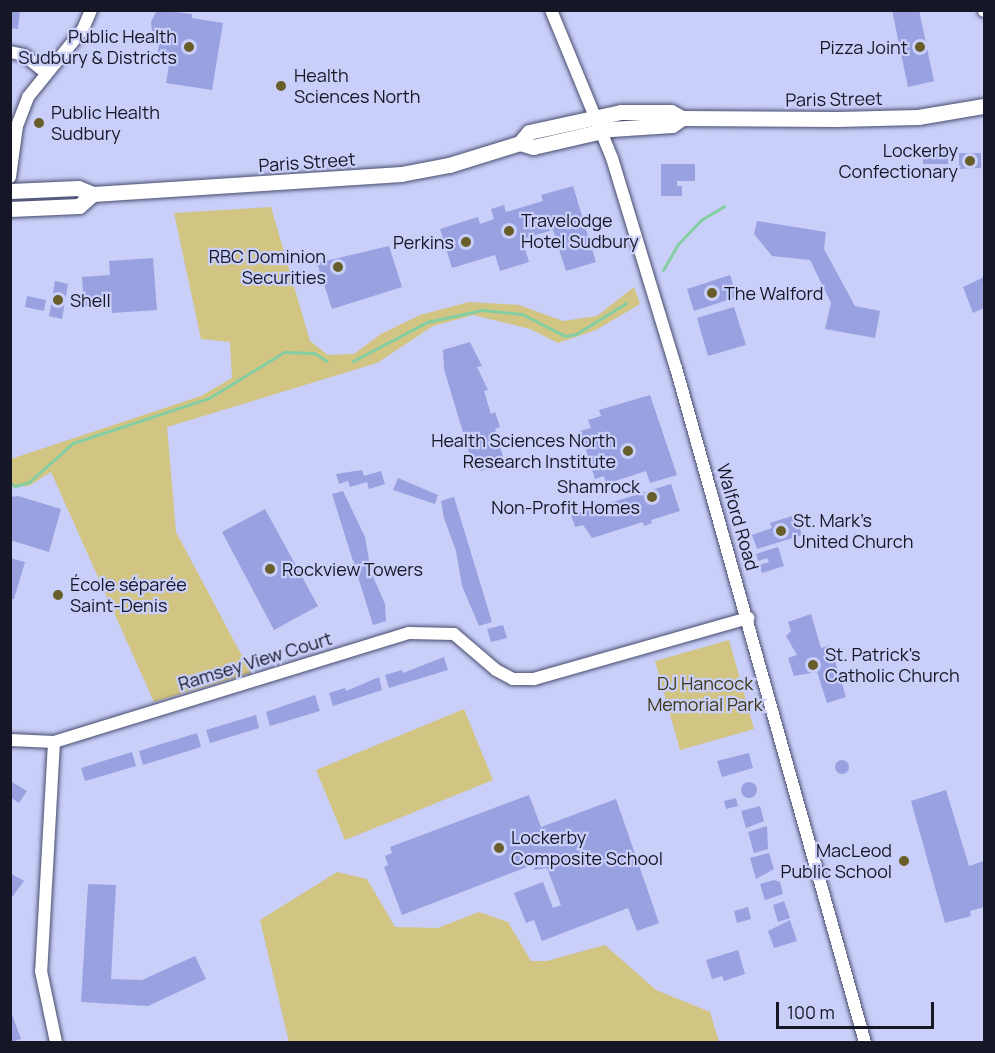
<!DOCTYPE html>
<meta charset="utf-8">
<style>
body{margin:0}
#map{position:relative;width:995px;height:1053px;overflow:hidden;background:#c9cff8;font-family:Manrope,sans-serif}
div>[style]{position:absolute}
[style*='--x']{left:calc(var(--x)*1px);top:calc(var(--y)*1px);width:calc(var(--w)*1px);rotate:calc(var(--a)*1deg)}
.green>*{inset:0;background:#d2c482}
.stream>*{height:3px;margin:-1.5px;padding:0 1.5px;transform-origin:1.5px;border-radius:1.5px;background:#85cda3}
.building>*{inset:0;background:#99a1e1}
.round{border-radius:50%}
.roads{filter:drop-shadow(0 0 2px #484c6e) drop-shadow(0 0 2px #484c6e)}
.minor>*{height:12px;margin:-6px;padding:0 6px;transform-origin:6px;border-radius:6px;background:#fff}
.major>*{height:15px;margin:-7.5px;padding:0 7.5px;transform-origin:7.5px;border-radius:7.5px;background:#fff}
.dots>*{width:16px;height:16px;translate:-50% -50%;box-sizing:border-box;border:3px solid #c9cff8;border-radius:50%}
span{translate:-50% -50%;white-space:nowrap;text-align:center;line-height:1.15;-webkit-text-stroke:4.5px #c9cff8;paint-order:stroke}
.poi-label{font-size:18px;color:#151726}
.right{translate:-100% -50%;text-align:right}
.left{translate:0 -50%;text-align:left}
.street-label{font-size:18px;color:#151726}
.park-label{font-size:18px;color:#3e3818}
.frame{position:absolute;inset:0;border:12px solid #151726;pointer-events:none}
.scale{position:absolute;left:776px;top:1002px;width:158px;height:27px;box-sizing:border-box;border:3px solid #151726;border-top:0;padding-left:8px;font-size:18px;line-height:21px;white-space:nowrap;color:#151726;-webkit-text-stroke:4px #c9cff8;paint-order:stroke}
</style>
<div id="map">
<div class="green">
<i style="clip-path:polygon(271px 207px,310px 341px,328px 355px,354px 354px,381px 334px,420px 315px,469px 302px,519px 305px,563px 321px,597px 316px,634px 287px,640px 304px,596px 330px,558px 343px,530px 329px,473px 315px,433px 326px,377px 363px,167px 427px,176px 532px,251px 673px,154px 702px,51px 472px,29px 486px,11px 487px,11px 459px,201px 396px,232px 378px,230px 342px,201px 339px,174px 213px)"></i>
<i style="clip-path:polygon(729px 640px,754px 729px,680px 750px,655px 661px)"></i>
<i style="clip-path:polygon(464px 709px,493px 780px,345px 840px,316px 770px)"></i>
<i style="clip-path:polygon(337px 872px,367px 879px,395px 927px,438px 928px,479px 912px,508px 922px,531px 961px,547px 961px,605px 945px,656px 990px,710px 1012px,719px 1042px,289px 1042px,260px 920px)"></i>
</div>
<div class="stream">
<i style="--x:663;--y:270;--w:30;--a:-60"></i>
<i style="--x:678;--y:244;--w:33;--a:-46"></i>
<i style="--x:701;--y:220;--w:27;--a:-31"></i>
<i style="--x:353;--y:361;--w:84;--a:-27.8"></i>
<i style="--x:427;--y:322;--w:56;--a:-12.3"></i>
<i style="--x:482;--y:310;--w:40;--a:5.7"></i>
<i style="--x:522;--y:314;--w:48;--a:27.1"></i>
<i style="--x:565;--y:336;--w:11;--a:-10"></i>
<i style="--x:576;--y:334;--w:59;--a:-31.8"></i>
<i style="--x:10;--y:483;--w:6;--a:31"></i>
<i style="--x:15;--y:486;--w:15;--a:-16"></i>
<i style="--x:29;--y:482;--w:59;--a:-41.6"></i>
<i style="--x:73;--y:443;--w:143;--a:-18.3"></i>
<i style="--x:209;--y:398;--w:88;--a:-31.5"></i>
<i style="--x:284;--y:352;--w:30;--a:2"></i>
<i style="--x:314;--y:353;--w:15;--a:32"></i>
</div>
<div class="building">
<i style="clip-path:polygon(10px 10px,20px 10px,18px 29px,10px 28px)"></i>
<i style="clip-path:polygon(157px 10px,192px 14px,192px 18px,223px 23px,212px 90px,166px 83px,170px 59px,157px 57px,160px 37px,164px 38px,165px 33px,152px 31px,151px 22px)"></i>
<i style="clip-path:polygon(892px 10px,919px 10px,934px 81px,908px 87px)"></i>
<i style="clip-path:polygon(923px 147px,948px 147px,948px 164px,923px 164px)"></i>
<i style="clip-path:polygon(959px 153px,981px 153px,981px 168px,959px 169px)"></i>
<i style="clip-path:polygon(661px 164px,695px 164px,695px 181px,677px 181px,677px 186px,682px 186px,682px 196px,661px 196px)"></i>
<i style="clip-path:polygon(573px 186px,596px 262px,566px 271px,553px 230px,522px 239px,529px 262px,500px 271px,495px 255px,452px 268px,440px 229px,478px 217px,480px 224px,494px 219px,491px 209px,504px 205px,506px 212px,543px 201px,541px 195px)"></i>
<i style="clip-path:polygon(757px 221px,826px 232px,824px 249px,855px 306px,880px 311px,875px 338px,825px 329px,831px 303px,810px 260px,772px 256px,754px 234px)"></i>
<i style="clip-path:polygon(389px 246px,402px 287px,332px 309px,317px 263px)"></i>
<i style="clip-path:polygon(153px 258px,157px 310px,112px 313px,111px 304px,84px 306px,82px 277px,110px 275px,109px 261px)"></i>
<i style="clip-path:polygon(730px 275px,737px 297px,694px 311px,687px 289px)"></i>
<i style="clip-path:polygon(984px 277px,984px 308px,973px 313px,963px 287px)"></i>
<i style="clip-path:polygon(55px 281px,68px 284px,62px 319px,49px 316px)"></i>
<i style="clip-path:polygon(27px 296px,46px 300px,44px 311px,25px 307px)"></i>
<i style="clip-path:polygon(734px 307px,746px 345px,708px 356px,697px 318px)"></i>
<i style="clip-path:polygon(470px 342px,482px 366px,477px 367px,488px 390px,484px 391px,491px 414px,495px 412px,500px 427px,495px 429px,499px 440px,504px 438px,506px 445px,500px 447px,505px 463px,480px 471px,470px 456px,444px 369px,443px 350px)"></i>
<i style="clip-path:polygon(650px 395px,677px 475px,650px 483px,646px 471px,606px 484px,604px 476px,595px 479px,580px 431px,591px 428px,588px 420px,601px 416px,599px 410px)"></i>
<i style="clip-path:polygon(362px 470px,364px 476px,381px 471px,385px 484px,369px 489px,367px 482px,350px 487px,348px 481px,339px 484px,336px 474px)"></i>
<i style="clip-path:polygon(398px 478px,438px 495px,435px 504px,393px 490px)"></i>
<i style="clip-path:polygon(671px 484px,680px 511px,651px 520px,652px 523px,644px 526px,643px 522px,592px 538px,583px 525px,575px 527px,571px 515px)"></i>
<i style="clip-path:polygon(343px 491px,365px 537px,371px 572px,385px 604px,386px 621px,373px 625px,332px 494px)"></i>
<i style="clip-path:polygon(18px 496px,61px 509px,49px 552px,10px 540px,10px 497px)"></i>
<i style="clip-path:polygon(454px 497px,492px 622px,479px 626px,462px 586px,456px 551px,444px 518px,441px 501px)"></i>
<i style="clip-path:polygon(265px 509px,318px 606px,274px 630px,222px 532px)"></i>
<i style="clip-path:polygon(795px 515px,802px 535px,757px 549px,752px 535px,772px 528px,770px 523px)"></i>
<i style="clip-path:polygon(778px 547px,784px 566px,762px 573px,759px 565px,769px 562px,767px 558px,758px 561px,756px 554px)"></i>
<i style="clip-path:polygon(10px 558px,25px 562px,14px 599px,10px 599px)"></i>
<i style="clip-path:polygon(811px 614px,821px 648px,830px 645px,846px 697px,827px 703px,817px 672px,794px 676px,788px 658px,797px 655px,786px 636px,791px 631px,788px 622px)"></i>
<i style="clip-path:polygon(503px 625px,507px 638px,491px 642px,487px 629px)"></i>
<i style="clip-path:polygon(444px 657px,448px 670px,389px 688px,385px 675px,402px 670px,403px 673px)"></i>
<i style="clip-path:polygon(379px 677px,382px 690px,333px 706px,329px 693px,345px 688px,346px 691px)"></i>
<i style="clip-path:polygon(315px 695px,320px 711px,270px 726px,266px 712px)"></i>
<i style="clip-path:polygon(256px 715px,259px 728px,210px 743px,206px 730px)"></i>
<i style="clip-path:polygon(197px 733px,201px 747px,143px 765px,139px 751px)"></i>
<i style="clip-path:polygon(132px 752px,136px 766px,85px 781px,81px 768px)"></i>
<i style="clip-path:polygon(749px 753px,753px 768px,722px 777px,717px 761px)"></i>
<i class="round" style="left:835px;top:760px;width:14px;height:14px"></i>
<i style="clip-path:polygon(10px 781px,27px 791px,19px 803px,10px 797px)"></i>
<i class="round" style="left:741px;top:782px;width:16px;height:16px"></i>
<i style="clip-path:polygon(946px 790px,969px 866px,984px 861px,984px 907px,970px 911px,971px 916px,945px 923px,911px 801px)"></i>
<i style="clip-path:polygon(529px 795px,541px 827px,616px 799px,659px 923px,637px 931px,628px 908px,542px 941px,534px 920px,526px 923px,514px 893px,543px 882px,553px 908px,561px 905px,547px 868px,534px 870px,535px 864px,402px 915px,384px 867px,388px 865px,385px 856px,392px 853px,390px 847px)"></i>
<i style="clip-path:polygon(736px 798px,738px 806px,726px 809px,724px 801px)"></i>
<i style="clip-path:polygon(760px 806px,764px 821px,746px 828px,741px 811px)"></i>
<i style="clip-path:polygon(767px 826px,768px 849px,754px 853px,748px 832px)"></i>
<i style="clip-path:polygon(769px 853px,774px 869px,756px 879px,750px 858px)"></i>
<i style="clip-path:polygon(10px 873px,24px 881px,10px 900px)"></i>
<i style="clip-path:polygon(774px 880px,780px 882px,783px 894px,765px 900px,760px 884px)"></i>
<i style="clip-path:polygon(88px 884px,116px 885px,111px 979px,142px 980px,195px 956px,206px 979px,148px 1006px,81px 1002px)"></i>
<i style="clip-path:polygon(784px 901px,790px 918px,778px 922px,773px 905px)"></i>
<i style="clip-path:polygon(748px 907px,751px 919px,737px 923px,734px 911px)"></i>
<i style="clip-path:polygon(790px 920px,797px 941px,774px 948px,768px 931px)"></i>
<i style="clip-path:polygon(738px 950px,745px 974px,724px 981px,722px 976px,712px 979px,706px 960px)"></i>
<i style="clip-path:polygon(10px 1009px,21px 1039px,11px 1042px,10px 1042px)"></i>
</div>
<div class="roads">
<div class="minor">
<i style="--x:551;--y:10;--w:160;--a:67.6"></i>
<i style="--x:612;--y:158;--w:220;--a:73.1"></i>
<i style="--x:676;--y:368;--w:700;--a:74.34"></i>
<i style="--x:984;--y:10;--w:1;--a:90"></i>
<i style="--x:10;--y:52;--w:14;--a:12"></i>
<i style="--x:24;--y:55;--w:27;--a:39"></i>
<i style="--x:10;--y:177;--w:51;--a:-82.2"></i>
<i style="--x:17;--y:126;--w:31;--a:-69"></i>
<i style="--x:28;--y:97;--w:87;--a:-51"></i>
<i style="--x:83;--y:29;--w:21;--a:-67"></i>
<i style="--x:10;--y:740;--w:44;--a:2.6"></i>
<i style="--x:54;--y:742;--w:371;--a:-17.1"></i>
<i style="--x:409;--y:633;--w:45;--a:1.3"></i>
<i style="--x:454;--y:634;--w:55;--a:40.6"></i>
<i style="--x:496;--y:670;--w:19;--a:28"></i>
<i style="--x:513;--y:679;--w:21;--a:0"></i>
<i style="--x:534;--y:679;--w:223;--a:-15.9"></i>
<i style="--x:54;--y:742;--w:229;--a:93.2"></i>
<i style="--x:41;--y:971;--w:73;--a:78.1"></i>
</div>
<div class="major">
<i style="--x:520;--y:143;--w:14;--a:-51"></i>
<i style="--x:529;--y:132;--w:94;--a:-12.3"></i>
<i style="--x:621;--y:112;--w:50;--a:0"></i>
<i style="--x:671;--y:112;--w:13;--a:29"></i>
<i style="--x:682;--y:118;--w:155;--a:0.4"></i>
<i style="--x:837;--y:119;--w:81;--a:-1.4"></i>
<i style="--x:918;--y:117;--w:67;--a:-9.5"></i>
<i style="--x:10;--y:191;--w:68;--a:-2.5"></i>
<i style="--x:78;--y:188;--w:16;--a:22"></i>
<i style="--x:93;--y:194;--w:309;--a:-3.7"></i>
<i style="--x:401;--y:174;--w:49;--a:-10.6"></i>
<i style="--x:449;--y:165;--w:74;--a:-17.2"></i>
<i style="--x:520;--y:143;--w:14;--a:17"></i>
<i style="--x:533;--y:147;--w:80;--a:-13"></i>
<i style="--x:611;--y:129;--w:61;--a:-3.8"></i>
<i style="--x:672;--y:125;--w:12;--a:-35"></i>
<i style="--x:10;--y:209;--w:69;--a:-2.5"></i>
<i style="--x:79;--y:206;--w:18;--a:-41"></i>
</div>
</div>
<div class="dots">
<i style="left:189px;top:47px;background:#685e2a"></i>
<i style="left:920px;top:47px;background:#685e2a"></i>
<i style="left:281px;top:86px;background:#685e2a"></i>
<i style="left:39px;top:123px;background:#685e2a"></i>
<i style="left:970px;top:161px;background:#685e2a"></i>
<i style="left:509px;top:231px;background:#685e2a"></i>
<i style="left:466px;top:242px;background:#685e2a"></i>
<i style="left:338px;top:267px;background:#685e2a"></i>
<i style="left:712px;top:293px;background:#685e2a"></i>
<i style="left:58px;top:300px;background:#685e2a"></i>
<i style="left:628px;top:451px;background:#685e2a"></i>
<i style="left:652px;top:497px;background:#685e2a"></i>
<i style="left:781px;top:531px;background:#685e2a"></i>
<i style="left:270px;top:569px;background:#685e2a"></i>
<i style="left:58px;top:595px;background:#685e2a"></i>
<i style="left:813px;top:665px;background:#685e2a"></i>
<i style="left:499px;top:848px;background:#685e2a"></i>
<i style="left:904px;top:861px;background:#685e2a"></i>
</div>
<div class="poi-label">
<span class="right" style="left:177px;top:47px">Public Health<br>Sudbury &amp; Districts</span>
<span class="right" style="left:908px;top:47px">Pizza Joint</span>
<span class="left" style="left:294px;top:86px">Health<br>Sciences North</span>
<span class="left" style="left:51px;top:123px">Public Health<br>Sudbury</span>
<span class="right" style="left:958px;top:161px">Lockerby<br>Confectionary</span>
<span class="left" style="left:521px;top:231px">Travelodge<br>Hotel Sudbury</span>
<span class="right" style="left:454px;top:242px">Perkins</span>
<span class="right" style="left:326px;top:267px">RBC Dominion<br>Securities</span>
<span class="left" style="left:724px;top:293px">The Walford</span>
<span class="left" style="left:70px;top:300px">Shell</span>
<span class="right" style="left:616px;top:451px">Health Sciences North<br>Research Institute</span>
<span class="right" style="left:640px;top:497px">Shamrock<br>Non-Profit Homes</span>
<span class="left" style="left:793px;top:531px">St. Mark’s<br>United Church</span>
<span class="left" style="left:282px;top:569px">Rockview Towers</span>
<span class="left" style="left:70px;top:595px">École séparée<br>Saint-Denis</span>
<span class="left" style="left:825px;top:665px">St. Patrick's<br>Catholic Church</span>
<span class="left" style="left:511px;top:848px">Lockerby<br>Composite School</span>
<span class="right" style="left:892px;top:861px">MacLeod<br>Public School</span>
</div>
<div class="street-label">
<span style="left:834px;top:99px;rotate:-1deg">Paris Street</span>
<span style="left:307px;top:162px;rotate:-4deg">Paris Street</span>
<span style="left:738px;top:517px;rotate:74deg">Walford Road</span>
<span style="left:255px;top:661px;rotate:-17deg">Ramsey View Court</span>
</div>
<div class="park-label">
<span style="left:705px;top:694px">DJ Hancock<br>Memorial Park</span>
</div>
<div class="frame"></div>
<div class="scale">100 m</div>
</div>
